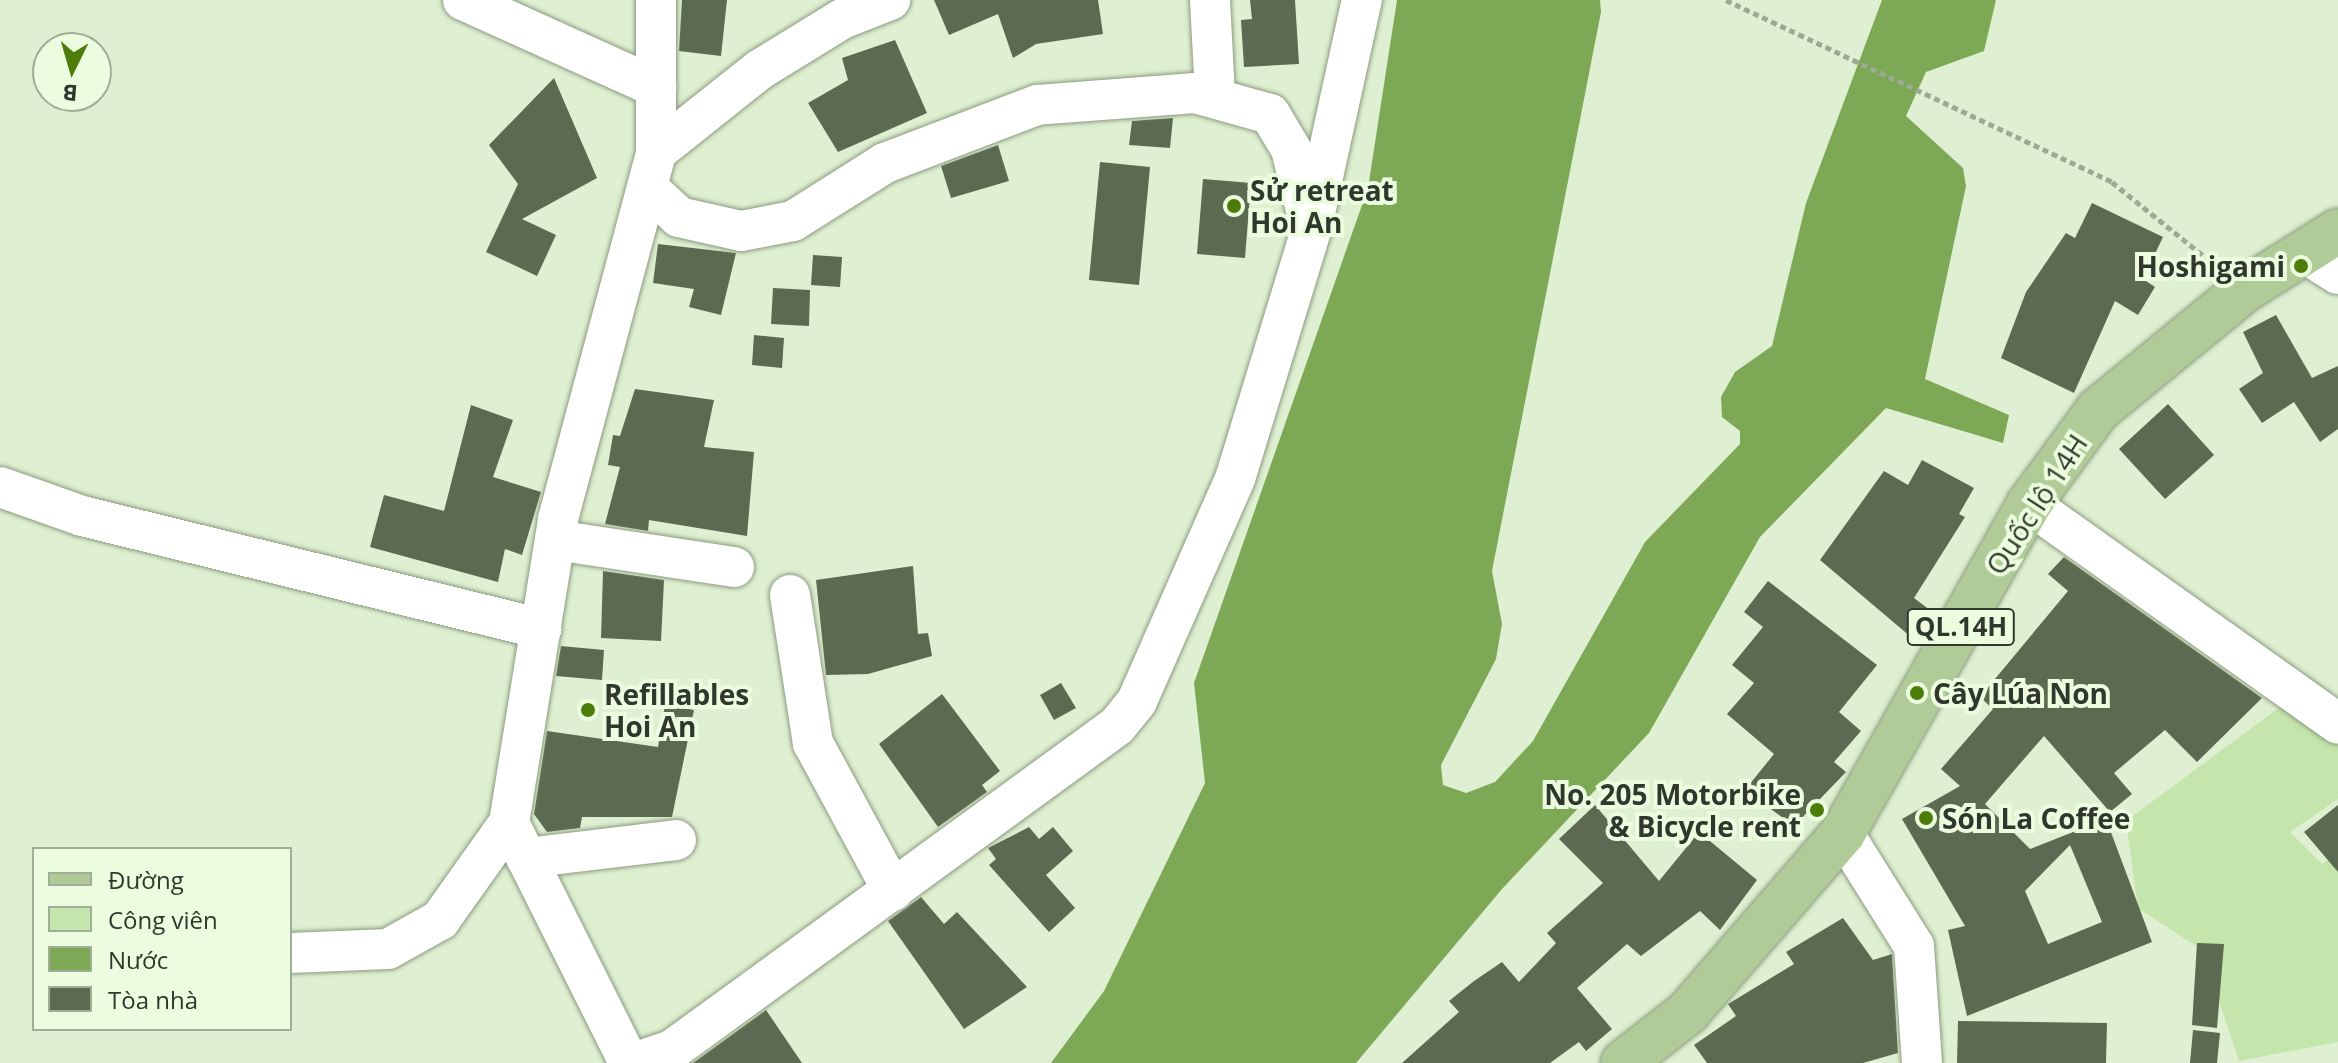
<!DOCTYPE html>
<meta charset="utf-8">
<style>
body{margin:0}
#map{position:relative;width:2338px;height:1063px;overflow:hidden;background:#dff0d2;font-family:"Open Sans",sans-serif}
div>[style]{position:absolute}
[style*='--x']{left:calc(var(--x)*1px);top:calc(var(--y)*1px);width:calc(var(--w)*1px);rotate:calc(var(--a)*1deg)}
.green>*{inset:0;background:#c4e5ab}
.water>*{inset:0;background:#7da956}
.building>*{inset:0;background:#5b6a50}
.path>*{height:5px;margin-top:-2.5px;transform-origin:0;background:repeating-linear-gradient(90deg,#9daa93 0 6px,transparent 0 10px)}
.roads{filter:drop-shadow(0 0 2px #8b9a7f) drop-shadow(0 0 2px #8b9a7f)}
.minor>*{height:40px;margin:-20px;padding:0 20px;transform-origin:20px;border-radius:20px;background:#fff}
.major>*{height:44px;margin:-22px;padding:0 22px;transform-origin:22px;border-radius:22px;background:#b0cb97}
.dots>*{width:22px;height:22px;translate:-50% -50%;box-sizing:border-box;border:4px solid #ecfddf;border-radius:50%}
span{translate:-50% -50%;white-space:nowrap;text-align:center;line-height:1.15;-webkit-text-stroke:8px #ecfddf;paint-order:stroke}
.shield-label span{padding:2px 6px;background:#ecfddf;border:2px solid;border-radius:6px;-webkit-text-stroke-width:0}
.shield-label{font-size:26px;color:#30372c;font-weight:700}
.poi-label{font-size:28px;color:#30372c;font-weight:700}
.left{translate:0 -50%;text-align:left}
.right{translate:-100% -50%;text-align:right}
.street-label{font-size:28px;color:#30372c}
.legend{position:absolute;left:32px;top:847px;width:260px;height:184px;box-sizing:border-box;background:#ecfddf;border:2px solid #a1ae97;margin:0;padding:10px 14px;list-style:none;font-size:24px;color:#30372c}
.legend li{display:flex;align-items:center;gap:16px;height:40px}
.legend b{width:40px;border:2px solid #a1ae97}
.north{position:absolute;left:32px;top:32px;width:80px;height:80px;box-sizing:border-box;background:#ecfddf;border:2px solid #a1ae97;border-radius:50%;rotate:185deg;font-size:22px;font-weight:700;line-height:32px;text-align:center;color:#30372c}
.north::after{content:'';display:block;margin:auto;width:28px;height:36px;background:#4c7d0b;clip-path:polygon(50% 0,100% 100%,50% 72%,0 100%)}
</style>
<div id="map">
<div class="green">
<i style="clip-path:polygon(2300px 692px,2338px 724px,2338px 799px,2290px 832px,2322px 864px,2338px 854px,2338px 1042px,2239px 1061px,2202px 950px,2138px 908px,2126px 821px)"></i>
</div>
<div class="water">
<i style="clip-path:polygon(1397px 0,1600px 0,1601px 12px,1492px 571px,1502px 624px,1496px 659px,1441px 765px,1443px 785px,1466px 793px,1495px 782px,1533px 741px,1645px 542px,1740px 444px,1740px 431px,1722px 417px,1721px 397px,1735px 372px,1772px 346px,1806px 203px,1882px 0,1996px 0,1984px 51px,1926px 72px,1906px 116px,1963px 168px,1966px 186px,1925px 379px,2009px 415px,2003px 443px,1886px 408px,1760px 537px,1649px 733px,1502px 889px,1356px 1063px,1051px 1063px,1104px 991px,1205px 783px,1194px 683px,1368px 188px)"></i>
</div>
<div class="building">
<i style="clip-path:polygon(682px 0,727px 0,721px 56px,679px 51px)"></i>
<i style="clip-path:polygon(934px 0,1098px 0,1103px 34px,1036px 44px,1013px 58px,998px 14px,949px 35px)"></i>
<i style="clip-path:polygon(1250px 0,1295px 0,1299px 64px,1244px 67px,1241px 20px,1252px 19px)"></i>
<i style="clip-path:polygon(895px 40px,927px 113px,838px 152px,808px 103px,848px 80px,842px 58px)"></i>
<i style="clip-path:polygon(554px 78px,597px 178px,522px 219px,556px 235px,537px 276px,486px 252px,518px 184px,489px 145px)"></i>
<i style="clip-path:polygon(1173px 118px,1170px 148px,1129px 145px,1132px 121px)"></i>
<i style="clip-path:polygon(998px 145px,1009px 181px,951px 198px,941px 166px)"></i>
<i style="clip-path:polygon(1100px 162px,1150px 167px,1139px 285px,1089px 280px)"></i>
<i style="clip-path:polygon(1203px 179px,1251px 183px,1245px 258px,1197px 254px)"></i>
<i style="clip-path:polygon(2092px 203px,2163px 237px,2143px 279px,2155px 287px,2138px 315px,2115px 301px,2074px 393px,2001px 358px,2026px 292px,2066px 233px,2075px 238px)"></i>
<i style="clip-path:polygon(658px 244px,736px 253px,721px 315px,689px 307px,694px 289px,653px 283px)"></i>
<i style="clip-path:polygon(813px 255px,842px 257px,840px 287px,811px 285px)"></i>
<i style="clip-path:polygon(773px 288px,810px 290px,809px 326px,771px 324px)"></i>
<i style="clip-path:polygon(2276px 315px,2312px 378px,2338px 366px,2338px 429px,2320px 442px,2294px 402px,2262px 423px,2239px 389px,2263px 373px,2243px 332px)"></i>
<i style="clip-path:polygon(754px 335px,784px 338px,782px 368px,752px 365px)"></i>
<i style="clip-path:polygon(635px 389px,714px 400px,704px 447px,754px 452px,747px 536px,649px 520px,648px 531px,605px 524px,620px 467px,608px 465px,613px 435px,620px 436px)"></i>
<i style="clip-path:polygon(2168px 404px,2214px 455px,2165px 499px,2119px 449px)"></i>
<i style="clip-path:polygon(471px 405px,513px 420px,493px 477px,541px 492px,522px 555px,505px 549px,498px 582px,370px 547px,384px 495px,444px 511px)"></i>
<i style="clip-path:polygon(1922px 460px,1974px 488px,1959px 514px,1965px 517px,1914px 598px,1930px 610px,1911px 637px,1820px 560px,1884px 471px,1908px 485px)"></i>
<i style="clip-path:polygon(evenodd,2064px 557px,2262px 698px,2197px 762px,2165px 730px,2114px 773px,2132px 794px,2110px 812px,2044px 736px,1985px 804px,2030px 849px,2106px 819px,2152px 942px,1967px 1016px,1948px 930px,1965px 926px,1902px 819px,1960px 786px,1941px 769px,1993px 709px,1980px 697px,2068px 591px,2048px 574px,2064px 557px,2070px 845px,2102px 922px,2048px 944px,2025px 891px,2070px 845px)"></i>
<i style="clip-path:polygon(913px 566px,918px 634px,928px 633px,932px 656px,868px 674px,826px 675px,816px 580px)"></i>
<i style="clip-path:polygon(603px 571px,664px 580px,661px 641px,601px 638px)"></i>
<i style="clip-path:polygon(1768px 581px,1877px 665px,1839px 712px,1861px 731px,1834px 762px,1846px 772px,1794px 826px,1745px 790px,1774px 754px,1727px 714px,1754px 683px,1732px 665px,1763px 627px,1744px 612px)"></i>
<i style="clip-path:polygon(561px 646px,604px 650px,602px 680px,556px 676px)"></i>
<i style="clip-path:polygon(1061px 683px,1076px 708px,1054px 720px,1040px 695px)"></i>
<i style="clip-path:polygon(942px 694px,1000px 771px,982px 785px,987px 792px,938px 827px,879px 744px)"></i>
<i style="clip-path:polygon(665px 705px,694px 710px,672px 817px,582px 817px,580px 828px,547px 832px,534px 814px,547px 731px,658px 747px)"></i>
<i style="clip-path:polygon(1595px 805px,1659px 881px,1699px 832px,1757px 880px,1720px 930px,1700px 911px,1641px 956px,1627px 944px,1577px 988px,1612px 1029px,1586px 1051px,1579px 1042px,1550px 1063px,1402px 1063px,1459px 1012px,1449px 1001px,1474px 981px,1502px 962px,1519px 982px,1556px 943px,1547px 933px,1603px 883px,1559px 839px)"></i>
<i style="clip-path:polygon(2338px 805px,2338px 872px,2304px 832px)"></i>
<i style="clip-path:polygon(1029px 827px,1039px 839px,1053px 827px,1073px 851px,1046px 875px,1075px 908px,1049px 932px,989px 865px,996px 859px,988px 848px)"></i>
<i style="clip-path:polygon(921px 897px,944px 924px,957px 912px,1027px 987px,964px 1029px,888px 921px)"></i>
<i style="clip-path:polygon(1843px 918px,1873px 960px,1892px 954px,1898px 1053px,1863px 1063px,1707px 1063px,1694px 1045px,1736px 1016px,1728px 1004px,1794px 964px,1786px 952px)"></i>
<i style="clip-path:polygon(2197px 943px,2224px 944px,2217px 1028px,2192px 1025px)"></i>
<i style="clip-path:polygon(766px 1010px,802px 1063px,693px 1063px)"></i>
<i style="clip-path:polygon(1958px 1021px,2107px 1023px,2106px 1063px,1957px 1063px)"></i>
<i style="clip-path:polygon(2193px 1030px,2220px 1033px,2217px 1063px,2190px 1063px)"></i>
</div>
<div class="path">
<i style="--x:1726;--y:0;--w:427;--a:25.2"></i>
<i style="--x:2112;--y:182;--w:132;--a:38.9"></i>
</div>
<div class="roads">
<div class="minor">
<i style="--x:463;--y:0;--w:212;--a:24.3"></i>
<i style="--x:1210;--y:0;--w:95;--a:87"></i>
<i style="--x:656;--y:152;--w:132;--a:-38.5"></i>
<i style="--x:759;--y:70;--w:97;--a:-31.6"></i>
<i style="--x:842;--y:19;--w:52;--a:-21.6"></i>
<i style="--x:1313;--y:222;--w:227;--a:-77.6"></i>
<i style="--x:2303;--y:252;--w:41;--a:32.2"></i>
<i style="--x:0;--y:487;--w:87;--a:19.5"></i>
<i style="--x:82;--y:516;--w:473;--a:13.8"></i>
<i style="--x:2029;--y:504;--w:379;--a:35.4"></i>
<i style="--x:555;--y:540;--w:181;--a:8.6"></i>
<i style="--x:790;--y:595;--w:150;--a:81.2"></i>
<i style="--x:813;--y:743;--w:168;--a:61.6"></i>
<i style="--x:509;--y:823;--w:268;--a:63.4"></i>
<i style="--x:1843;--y:833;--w:133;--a:57.9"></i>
<i style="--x:1914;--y:946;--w:117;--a:86.1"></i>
<i style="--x:526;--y:858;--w:151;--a:-6.8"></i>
<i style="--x:290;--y:953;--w:98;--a:-2.3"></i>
<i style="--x:388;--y:949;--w:60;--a:-29.1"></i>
<i style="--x:440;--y:920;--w:119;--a:-54.6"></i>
<i style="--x:509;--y:823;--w:308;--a:-80.8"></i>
<i style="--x:558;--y:519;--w:380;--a:-75"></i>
<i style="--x:656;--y:152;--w:152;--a:-90"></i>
<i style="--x:634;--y:1063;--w:40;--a:-18.9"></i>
<i style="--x:672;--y:1050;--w:550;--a:-36.06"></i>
<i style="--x:1117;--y:726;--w:32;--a:-51"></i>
<i style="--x:1137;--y:701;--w:243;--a:-66.2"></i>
<i style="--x:1235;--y:479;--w:260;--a:-73"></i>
<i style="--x:1311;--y:230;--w:83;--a:-103.9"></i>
<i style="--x:1291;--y:149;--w:41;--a:-121"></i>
<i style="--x:1270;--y:114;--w:78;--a:-164.4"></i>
<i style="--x:1195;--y:93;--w:158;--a:175.7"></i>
<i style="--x:1037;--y:105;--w:163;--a:159.1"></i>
<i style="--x:885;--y:163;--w:109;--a:147.8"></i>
<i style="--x:793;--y:221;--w:53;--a:169.1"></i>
<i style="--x:741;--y:231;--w:64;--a:-167.3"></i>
<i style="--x:679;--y:217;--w:41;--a:-137"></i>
</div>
<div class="major">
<i style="--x:1623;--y:1063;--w:83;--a:-38.1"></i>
<i style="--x:1688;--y:1012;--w:237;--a:-49.1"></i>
<i style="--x:1843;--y:833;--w:378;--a:-60.5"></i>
<i style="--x:2029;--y:504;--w:117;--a:-53.7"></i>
<i style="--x:2098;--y:410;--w:191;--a:-39.3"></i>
<i style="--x:2246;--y:289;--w:109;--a:-32.2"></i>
</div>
</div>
<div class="dots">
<i style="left:1234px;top:206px;background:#4c7d0b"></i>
<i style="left:2301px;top:266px;background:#4c7d0b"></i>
<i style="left:1917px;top:693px;background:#4c7d0b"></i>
<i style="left:588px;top:710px;background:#4c7d0b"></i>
<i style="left:1817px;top:810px;background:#4c7d0b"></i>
<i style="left:1926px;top:818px;background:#4c7d0b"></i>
</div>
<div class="shield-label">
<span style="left:1961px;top:627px">QL.14H</span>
</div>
<div class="poi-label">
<span class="left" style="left:1250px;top:206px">Sử retreat<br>Hoi An</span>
<span class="right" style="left:2285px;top:266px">Hoshigami</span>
<span class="left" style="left:1933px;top:693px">Cây Lúa Non</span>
<span class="left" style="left:604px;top:710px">Refillables<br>Hoi An</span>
<span class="right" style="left:1801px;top:810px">No. 205 Motorbike<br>&amp; Bicycle rent</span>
<span class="left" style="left:1942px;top:818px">Són La Coffee</span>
</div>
<div class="street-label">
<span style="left:2036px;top:504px;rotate:-57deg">Quốc lộ 14H</span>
</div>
<ul class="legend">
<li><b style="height:10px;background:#b0cb97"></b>Đường</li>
<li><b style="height:22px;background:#c4e5ab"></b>Công viên</li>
<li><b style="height:22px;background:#7da956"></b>Nước</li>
<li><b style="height:22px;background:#5b6a50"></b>Tòa nhà</li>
</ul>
<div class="north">B</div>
</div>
